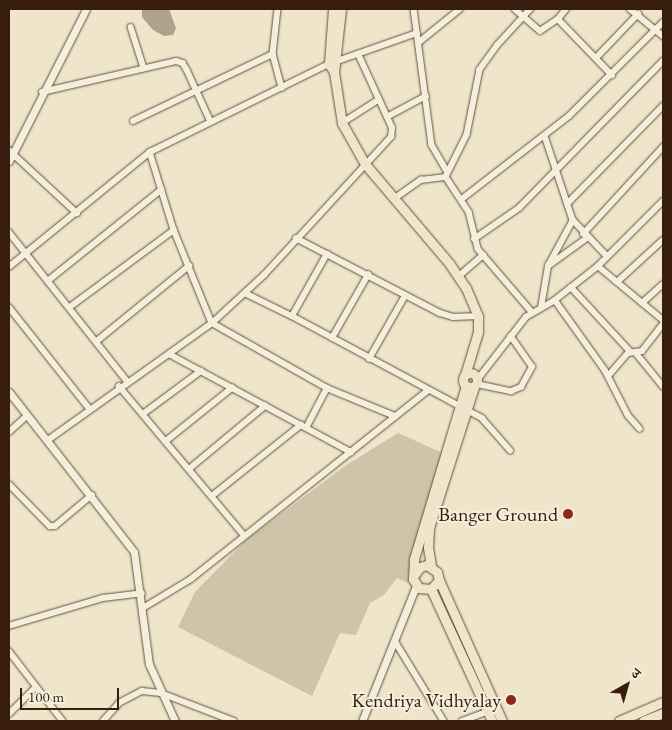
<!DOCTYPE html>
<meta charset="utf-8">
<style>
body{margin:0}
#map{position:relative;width:672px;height:730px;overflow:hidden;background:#eee5ca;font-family:"EB Garamond","Noto Serif Devanagari",serif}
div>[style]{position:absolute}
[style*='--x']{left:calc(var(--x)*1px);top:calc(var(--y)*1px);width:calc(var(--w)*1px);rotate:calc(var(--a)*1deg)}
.green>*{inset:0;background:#cfc3aa}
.water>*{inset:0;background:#b0a18a}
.roads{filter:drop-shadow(0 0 1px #664f3d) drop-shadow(0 0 1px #664f3d)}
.minor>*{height:5.5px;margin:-2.75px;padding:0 2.75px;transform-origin:2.75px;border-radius:2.75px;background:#f4eedd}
.tertiary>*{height:7px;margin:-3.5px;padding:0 3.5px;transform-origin:3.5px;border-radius:3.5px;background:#f4eedd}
.primary>*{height:9px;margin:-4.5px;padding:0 4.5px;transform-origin:4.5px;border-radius:4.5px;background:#eee5ca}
.primary>.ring{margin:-4.5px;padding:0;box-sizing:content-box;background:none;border:9px solid #eee5ca;border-radius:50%}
.dots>*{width:14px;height:14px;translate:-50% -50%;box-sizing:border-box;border:2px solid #f4eedd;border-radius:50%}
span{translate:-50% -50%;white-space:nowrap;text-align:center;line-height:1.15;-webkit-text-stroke:4px #f4eedd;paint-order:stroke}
.poi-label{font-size:20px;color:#381d0e}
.right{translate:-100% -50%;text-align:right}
.frame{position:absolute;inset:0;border:10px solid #381d0e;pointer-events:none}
.north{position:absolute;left:602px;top:660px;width:50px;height:50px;-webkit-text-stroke:4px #f4eedd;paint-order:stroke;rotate:38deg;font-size:14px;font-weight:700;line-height:20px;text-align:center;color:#381d0e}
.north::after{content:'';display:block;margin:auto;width:18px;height:22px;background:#381d0e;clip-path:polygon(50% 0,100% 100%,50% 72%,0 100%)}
.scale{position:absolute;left:20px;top:688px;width:99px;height:22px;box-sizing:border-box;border:2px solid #381d0e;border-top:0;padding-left:6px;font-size:15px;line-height:18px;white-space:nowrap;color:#381d0e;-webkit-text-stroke:4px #f4eedd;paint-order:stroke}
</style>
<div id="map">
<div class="green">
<i style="clip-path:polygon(398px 433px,445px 454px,408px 583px,397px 578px,384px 595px,370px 603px,356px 635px,340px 633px,312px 696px,178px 627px,195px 592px,247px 539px,348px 464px)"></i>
</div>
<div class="water">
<i style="clip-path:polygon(142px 9px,169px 9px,176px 28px,173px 35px,164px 36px,153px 30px,142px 17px)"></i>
</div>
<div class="roads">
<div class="minor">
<i style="--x:278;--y:9;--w:45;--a:96.3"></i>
<i style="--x:273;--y:54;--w:35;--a:75"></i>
<i style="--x:414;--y:9;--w:137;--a:82.5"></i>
<i style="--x:432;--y:145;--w:30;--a:60"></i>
<i style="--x:515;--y:9;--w:33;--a:41"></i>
<i style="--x:540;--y:31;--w:22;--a:-34"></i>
<i style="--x:558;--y:19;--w:13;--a:-51"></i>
<i style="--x:531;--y:9;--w:49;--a:132.5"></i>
<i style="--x:498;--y:45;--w:31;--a:126"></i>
<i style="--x:480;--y:70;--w:66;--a:101.3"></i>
<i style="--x:467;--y:135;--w:47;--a:116.6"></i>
<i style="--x:446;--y:177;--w:42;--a:56.7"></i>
<i style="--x:469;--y:212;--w:38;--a:76"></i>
<i style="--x:478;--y:249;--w:83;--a:49.4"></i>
<i style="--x:630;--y:9;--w:43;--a:39.3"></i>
<i style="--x:558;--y:19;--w:78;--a:46"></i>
<i style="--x:131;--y:27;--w:43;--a:72.4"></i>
<i style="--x:418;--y:43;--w:54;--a:-39"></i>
<i style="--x:596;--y:58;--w:61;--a:-46.3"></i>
<i style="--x:42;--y:92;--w:138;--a:-13"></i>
<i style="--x:176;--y:61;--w:7;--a:16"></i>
<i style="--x:183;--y:63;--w:8;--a:60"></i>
<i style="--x:187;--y:70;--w:57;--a:65.2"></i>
<i style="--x:387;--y:117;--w:44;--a:-28.3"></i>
<i style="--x:133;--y:121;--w:155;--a:-25.6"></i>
<i style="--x:342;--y:123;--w:43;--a:-32.6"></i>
<i style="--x:545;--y:136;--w:89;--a:71.6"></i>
<i style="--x:573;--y:220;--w:50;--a:46.6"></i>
<i style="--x:9;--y:150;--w:93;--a:42.8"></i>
<i style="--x:150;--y:152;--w:82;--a:72.9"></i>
<i style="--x:174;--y:230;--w:100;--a:67.8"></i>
<i style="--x:212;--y:323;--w:132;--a:29.5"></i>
<i style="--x:327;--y:388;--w:74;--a:22.4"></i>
<i style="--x:395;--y:198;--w:32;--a:-35"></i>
<i style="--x:421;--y:180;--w:25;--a:-7"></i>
<i style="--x:462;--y:199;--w:135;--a:-37.8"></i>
<i style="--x:569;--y:116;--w:133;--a:-45"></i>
<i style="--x:567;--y:204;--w:137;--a:-45.6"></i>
<i style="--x:9;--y:232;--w:190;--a:51.6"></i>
<i style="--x:583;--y:234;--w:118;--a:-47.4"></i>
<i style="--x:296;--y:238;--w:162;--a:27.5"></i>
<i style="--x:440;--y:313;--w:14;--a:17"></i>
<i style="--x:453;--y:317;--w:25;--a:-2"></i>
<i style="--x:474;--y:239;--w:55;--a:-34.6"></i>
<i style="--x:519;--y:208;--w:206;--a:-45.6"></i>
<i style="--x:548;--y:266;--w:48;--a:-35.7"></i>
<i style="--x:598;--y:266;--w:85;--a:39.7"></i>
<i style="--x:9;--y:267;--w:182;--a:-39.2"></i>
<i style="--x:150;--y:152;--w:199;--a:-26.2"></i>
<i style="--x:329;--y:64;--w:93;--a:-19.4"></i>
<i style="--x:459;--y:276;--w:32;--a:-41"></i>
<i style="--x:49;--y:280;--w:144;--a:-38.8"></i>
<i style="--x:617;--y:282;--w:62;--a:-42.4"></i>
<i style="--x:571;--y:287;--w:88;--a:47.3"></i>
<i style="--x:245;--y:293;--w:52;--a:26.1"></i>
<i style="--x:292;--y:316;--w:71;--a:-60.6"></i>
<i style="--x:555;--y:300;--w:86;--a:54.5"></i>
<i style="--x:605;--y:370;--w:51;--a:62.9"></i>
<i style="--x:628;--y:415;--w:18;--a:49"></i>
<i style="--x:642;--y:303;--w:28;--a:-42"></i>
<i style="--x:9;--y:307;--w:129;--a:51.6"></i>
<i style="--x:70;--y:307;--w:129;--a:-36.5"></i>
<i style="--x:541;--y:308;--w:43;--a:-80.5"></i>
<i style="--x:548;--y:266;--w:52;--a:-61.5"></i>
<i style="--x:292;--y:316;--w:216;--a:28.2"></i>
<i style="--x:482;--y:418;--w:43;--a:48.8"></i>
<i style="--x:332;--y:338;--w:73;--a:-60.3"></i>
<i style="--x:97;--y:341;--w:119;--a:-39.2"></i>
<i style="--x:636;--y:353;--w:43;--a:50.7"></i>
<i style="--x:169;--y:354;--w:207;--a:28.3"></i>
<i style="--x:369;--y:359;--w:73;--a:-60.3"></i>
<i style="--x:608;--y:376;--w:30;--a:-49"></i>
<i style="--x:628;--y:353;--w:14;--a:-8"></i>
<i style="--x:642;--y:351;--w:34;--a:-52"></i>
<i style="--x:478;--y:379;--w:78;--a:-52.3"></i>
<i style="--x:526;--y:317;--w:34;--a:-30"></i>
<i style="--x:555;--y:300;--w:55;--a:-38.3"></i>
<i style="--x:598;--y:266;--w:92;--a:-45"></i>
<i style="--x:477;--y:384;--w:35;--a:12"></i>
<i style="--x:511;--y:391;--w:11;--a:-22"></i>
<i style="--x:521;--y:387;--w:23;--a:-61"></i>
<i style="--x:532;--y:367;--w:37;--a:-125"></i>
<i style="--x:119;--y:386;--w:194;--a:50"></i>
<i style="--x:143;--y:414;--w:72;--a:-36.6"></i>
<i style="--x:306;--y:428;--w:45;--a:-62.3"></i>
<i style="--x:9;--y:432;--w:24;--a:-42"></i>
<i style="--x:48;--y:440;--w:201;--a:-35.5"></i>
<i style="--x:212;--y:323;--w:71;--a:-42.7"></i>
<i style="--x:264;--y:275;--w:188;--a:-47.4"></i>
<i style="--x:391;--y:137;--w:9;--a:-84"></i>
<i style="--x:392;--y:128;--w:81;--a:-114.7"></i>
<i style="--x:166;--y:441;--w:85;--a:-38.8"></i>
<i style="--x:189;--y:469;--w:99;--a:-39.7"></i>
<i style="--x:9;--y:484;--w:59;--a:45.7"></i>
<i style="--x:50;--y:526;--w:5;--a:0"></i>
<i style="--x:55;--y:526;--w:48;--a:-40"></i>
<i style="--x:212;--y:496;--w:114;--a:-38.6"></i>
<i style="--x:143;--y:608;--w:56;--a:-31.1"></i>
<i style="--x:191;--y:579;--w:302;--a:-38.5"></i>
<i style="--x:9;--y:626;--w:98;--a:-16.6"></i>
<i style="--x:103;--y:598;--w:39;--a:-7"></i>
<i style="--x:395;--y:641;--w:94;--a:58.5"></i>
<i style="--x:9;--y:651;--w:88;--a:52.4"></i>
<i style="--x:9;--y:714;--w:37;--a:-45"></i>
<i style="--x:103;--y:721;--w:24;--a:-48"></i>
<i style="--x:119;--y:703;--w:26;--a:-28"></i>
<i style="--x:142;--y:691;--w:19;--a:6"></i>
<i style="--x:161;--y:693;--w:78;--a:21"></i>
<i style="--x:462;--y:721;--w:30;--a:-20"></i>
</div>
<div class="tertiary">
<i style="--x:9;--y:161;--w:170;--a:-63.1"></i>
<i style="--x:9;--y:392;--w:203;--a:52"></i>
<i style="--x:134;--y:552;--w:113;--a:82.4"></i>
<i style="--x:149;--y:664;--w:63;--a:65.5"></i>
<i style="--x:362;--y:721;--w:145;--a:-68.2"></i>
</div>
<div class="primary">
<i style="--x:333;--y:9;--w:55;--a:94.2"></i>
<i style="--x:329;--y:64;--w:9;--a:58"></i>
<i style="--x:341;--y:9;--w:63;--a:96.3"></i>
<i style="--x:334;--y:72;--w:52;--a:81.1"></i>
<i style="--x:342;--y:123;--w:47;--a:60.7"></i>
<i style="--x:365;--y:164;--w:130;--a:49.7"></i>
<i style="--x:449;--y:263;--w:30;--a:56"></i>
<i style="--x:466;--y:288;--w:30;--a:67"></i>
<i style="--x:478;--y:316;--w:16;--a:90"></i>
<i style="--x:478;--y:332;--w:45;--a:106.8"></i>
<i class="ring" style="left:463px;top:373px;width:5px;height:5px"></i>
<i style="--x:431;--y:566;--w:18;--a:-99"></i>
<i style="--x:428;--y:548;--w:20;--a:-87"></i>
<i style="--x:429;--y:528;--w:148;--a:-72.3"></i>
<i style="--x:414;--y:575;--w:10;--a:-53"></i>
<i style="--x:420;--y:567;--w:7;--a:-16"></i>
<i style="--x:427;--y:565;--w:12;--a:35"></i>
<i style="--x:437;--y:572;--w:8;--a:76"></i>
<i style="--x:439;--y:580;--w:12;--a:132"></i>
<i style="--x:431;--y:589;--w:12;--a:-175"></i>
<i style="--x:419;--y:588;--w:11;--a:-124"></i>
<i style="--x:413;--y:579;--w:20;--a:-87"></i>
<i style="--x:414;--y:559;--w:181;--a:-73.3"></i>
<i style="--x:439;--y:580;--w:154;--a:65.9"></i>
<i style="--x:431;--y:589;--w:145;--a:65.2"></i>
<i style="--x:619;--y:721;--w:48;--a:-23.4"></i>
<i style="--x:643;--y:721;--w:22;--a:-22"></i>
</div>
</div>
<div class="dots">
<i style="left:568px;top:514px;background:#8f2418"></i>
<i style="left:511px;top:700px;background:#8f2418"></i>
</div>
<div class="poi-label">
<span class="right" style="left:558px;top:514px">Banger Ground</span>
<span class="right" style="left:501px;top:700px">Kendriya Vidhyalay</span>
</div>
<div class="frame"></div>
<div class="north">उ</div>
<div class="scale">100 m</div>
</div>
